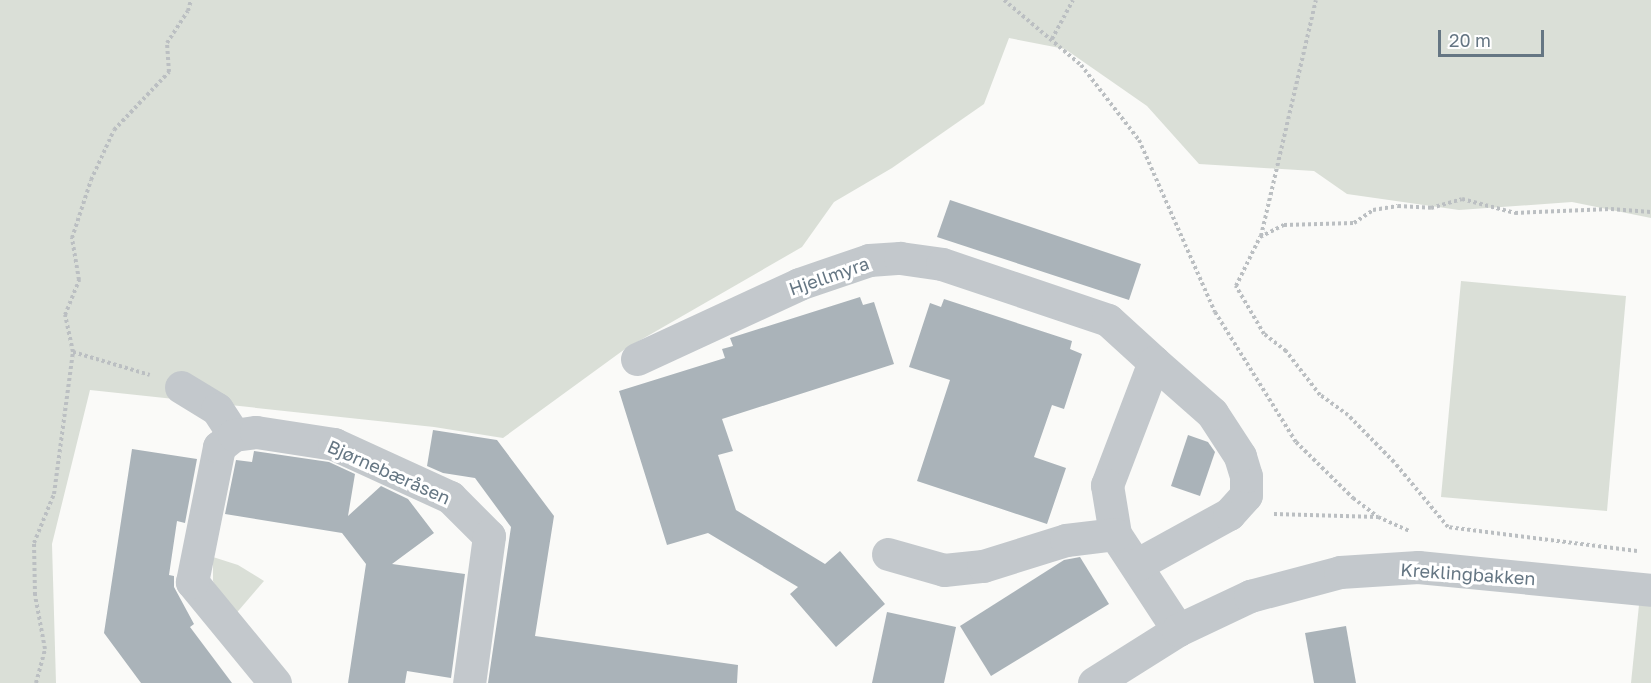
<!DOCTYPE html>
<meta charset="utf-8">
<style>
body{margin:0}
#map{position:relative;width:1651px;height:683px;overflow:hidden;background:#fafaf8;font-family:"Golos Text",sans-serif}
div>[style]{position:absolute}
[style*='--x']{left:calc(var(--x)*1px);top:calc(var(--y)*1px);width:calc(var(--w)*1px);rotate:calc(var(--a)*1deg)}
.green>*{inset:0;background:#dadfd7}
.building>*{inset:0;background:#aab3b9}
.path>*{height:4px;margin-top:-2px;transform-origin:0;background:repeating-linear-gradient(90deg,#bbbfc2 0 3px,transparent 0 6px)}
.minor>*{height:33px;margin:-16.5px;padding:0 16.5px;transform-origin:16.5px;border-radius:16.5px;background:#c3c8cc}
span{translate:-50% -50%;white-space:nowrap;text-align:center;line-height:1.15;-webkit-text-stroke:6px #fff;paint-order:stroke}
.street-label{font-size:18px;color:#657683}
.scale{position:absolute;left:1438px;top:30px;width:106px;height:27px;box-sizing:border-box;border:3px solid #657683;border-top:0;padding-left:8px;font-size:18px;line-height:21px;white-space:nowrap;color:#657683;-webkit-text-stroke:4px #fff;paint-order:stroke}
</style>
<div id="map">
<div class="green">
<i style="clip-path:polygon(0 0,1651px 0,1651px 218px,1572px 202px,1459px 210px,1347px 194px,1314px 171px,1199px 164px,1147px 106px,1065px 49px,1009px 38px,984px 104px,892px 168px,834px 202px,802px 247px,625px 349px,503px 438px,434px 427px,90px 390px,52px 544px,56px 683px,0 683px)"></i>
<i style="clip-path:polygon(1461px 281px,1626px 296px,1607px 511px,1441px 497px)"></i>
<i style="clip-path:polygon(213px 557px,238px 565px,264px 581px,233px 617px,213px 581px)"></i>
<i style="clip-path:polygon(1639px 605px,1651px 606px,1651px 683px,1631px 683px)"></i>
</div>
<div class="building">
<i style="clip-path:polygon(950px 200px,1141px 264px,1129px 300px,937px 237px)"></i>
<i style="clip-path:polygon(860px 297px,863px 305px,874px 302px,894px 364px,722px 419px,733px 451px,718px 455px,736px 510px,825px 564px,840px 551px,885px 604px,836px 647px,790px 594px,798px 587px,708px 533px,667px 545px,619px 391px,725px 358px,722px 349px,733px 346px,730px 338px)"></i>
<i style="clip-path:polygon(944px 299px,1072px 341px,1070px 349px,1082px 354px,1064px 409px,1052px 405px,1034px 457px,1066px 468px,1047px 524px,917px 481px,950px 380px,909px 367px,930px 303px,941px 307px)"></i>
<i style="clip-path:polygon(433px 430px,497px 440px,554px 516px,535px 636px,738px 665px,737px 683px,488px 683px,511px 527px,475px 478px,443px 473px,427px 466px)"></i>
<i style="clip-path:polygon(1188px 435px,1208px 442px,1215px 452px,1200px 496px,1171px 486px)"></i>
<i style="clip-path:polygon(132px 449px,197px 459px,185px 523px,177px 521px,169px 575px,174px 576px,174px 587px,194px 624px,190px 627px,232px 683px,141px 683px,104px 633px)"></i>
<i style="clip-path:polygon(254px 451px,329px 462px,355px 474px,348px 516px,381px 486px,408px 499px,434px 533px,392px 564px,465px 574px,451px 678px,407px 671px,405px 683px,348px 683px,366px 564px,342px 533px,225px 514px,236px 460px,252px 462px)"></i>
<i style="clip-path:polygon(1080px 557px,1109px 604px,991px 676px,960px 626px,1064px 560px)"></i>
<i style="clip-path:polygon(887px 612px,956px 627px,944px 683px,872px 683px)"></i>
<i style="clip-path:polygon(1346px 626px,1356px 683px,1314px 683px,1305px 633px)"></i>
</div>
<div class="path">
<i style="--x:1004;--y:0;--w:101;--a:40.2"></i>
<i style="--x:1081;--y:65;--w:95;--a:52.3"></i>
<i style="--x:1139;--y:140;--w:188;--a:66.2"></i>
<i style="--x:1215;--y:312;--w:153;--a:58.1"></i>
<i style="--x:1296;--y:442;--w:80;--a:44.5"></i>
<i style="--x:1353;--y:498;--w:31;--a:37"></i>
<i style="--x:1378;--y:517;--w:35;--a:24"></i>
<i style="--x:1052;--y:39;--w:44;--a:-61.7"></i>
<i style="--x:1261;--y:236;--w:242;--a:-76.9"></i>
<i style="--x:73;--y:352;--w:80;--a:16.6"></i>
<i style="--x:1274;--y:514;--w:104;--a:1.7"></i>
<i style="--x:1637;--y:551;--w:191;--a:-172.8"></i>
<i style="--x:1448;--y:527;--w:85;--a:-129.7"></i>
<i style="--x:1394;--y:462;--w:66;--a:-134.4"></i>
<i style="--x:1348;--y:415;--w:34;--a:-144"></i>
<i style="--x:1320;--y:395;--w:56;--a:-127.7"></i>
<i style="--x:1286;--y:351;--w:28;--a:-142"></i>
<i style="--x:1264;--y:334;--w:56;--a:-120.3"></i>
<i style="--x:1236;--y:286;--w:55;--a:-63.9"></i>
<i style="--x:1260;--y:237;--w:27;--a:-27"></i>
<i style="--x:1284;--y:225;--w:70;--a:-1.6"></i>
<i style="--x:1354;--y:223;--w:23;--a:-34"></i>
<i style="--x:1373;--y:210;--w:25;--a:-9"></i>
<i style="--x:1398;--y:206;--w:33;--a:3"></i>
<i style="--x:1431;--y:208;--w:32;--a:-16"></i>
<i style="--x:1462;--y:199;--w:55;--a:14.8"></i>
<i style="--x:1515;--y:213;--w:96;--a:-2.4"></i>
<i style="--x:1611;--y:209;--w:40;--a:4.3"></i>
<i style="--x:36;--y:683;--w:35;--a:-75"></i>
<i style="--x:45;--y:649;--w:55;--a:-100.5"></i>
<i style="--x:35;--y:595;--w:52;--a:-91.1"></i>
<i style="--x:34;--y:543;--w:53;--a:-67.8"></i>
<i style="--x:54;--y:494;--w:143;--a:-82.4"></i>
<i style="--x:73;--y:352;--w:38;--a:-102"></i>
<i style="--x:65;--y:315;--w:38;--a:-68"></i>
<i style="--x:79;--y:280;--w:43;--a:-99.5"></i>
<i style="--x:72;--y:238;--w:61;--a:-71.9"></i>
<i style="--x:91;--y:180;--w:55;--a:-65.3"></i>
<i style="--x:114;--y:130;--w:80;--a:-46.5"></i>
<i style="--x:169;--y:72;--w:29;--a:-94"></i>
<i style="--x:167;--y:43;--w:38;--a:-57"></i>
<i style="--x:188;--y:11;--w:11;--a:-75"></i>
</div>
<div class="minor">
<i style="--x:637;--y:359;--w:179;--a:-24.8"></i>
<i style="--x:799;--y:284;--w:74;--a:-18.9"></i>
<i style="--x:869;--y:260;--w:31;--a:-4"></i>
<i style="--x:900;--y:258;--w:42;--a:8.1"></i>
<i style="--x:942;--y:264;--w:175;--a:18.6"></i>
<i style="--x:1108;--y:320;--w:62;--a:42.4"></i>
<i style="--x:1154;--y:362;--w:132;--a:110.9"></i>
<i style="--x:1107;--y:485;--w:50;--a:80.7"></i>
<i style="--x:1115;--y:534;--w:115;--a:56.7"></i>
<i style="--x:181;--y:387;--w:42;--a:31.4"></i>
<i style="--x:217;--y:409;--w:31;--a:57"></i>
<i style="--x:888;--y:554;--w:58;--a:15.9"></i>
<i style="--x:944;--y:570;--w:39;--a:-6"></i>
<i style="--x:983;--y:566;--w:87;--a:-17.4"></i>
<i style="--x:1066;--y:540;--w:49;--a:-7"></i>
<i style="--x:1138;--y:564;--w:104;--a:-28.8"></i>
<i style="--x:1229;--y:514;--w:25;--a:-48"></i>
<i style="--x:1246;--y:495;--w:19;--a:-90"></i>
<i style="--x:1246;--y:476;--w:21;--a:-107"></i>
<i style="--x:1240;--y:456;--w:51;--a:-123.1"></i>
<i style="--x:1212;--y:413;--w:77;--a:-138.7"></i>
<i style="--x:275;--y:683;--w:131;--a:-129.4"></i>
<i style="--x:192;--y:582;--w:138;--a:-78.7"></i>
<i style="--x:219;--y:447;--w:19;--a:-39"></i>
<i style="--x:234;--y:435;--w:22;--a:-8"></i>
<i style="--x:256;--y:432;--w:79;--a:8.7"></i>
<i style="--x:334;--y:444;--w:128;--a:24.6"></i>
<i style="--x:450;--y:497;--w:55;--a:45"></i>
<i style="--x:489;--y:536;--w:148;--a:97.7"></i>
<i style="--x:1094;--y:683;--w:99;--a:-32.2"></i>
<i style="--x:1178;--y:630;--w:80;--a:-25.3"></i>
<i style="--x:1250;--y:596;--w:93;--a:-14.9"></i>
<i style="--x:1340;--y:572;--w:78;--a:-3.7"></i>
<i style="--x:1418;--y:567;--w:234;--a:5.6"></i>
</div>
<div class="street-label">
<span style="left:829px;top:276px;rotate:-19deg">Hjellmyra</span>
<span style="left:389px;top:472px;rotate:24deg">Bjørnebæråsen</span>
<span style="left:1468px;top:574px;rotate:4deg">Kreklingbakken</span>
</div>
<div class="scale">20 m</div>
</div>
